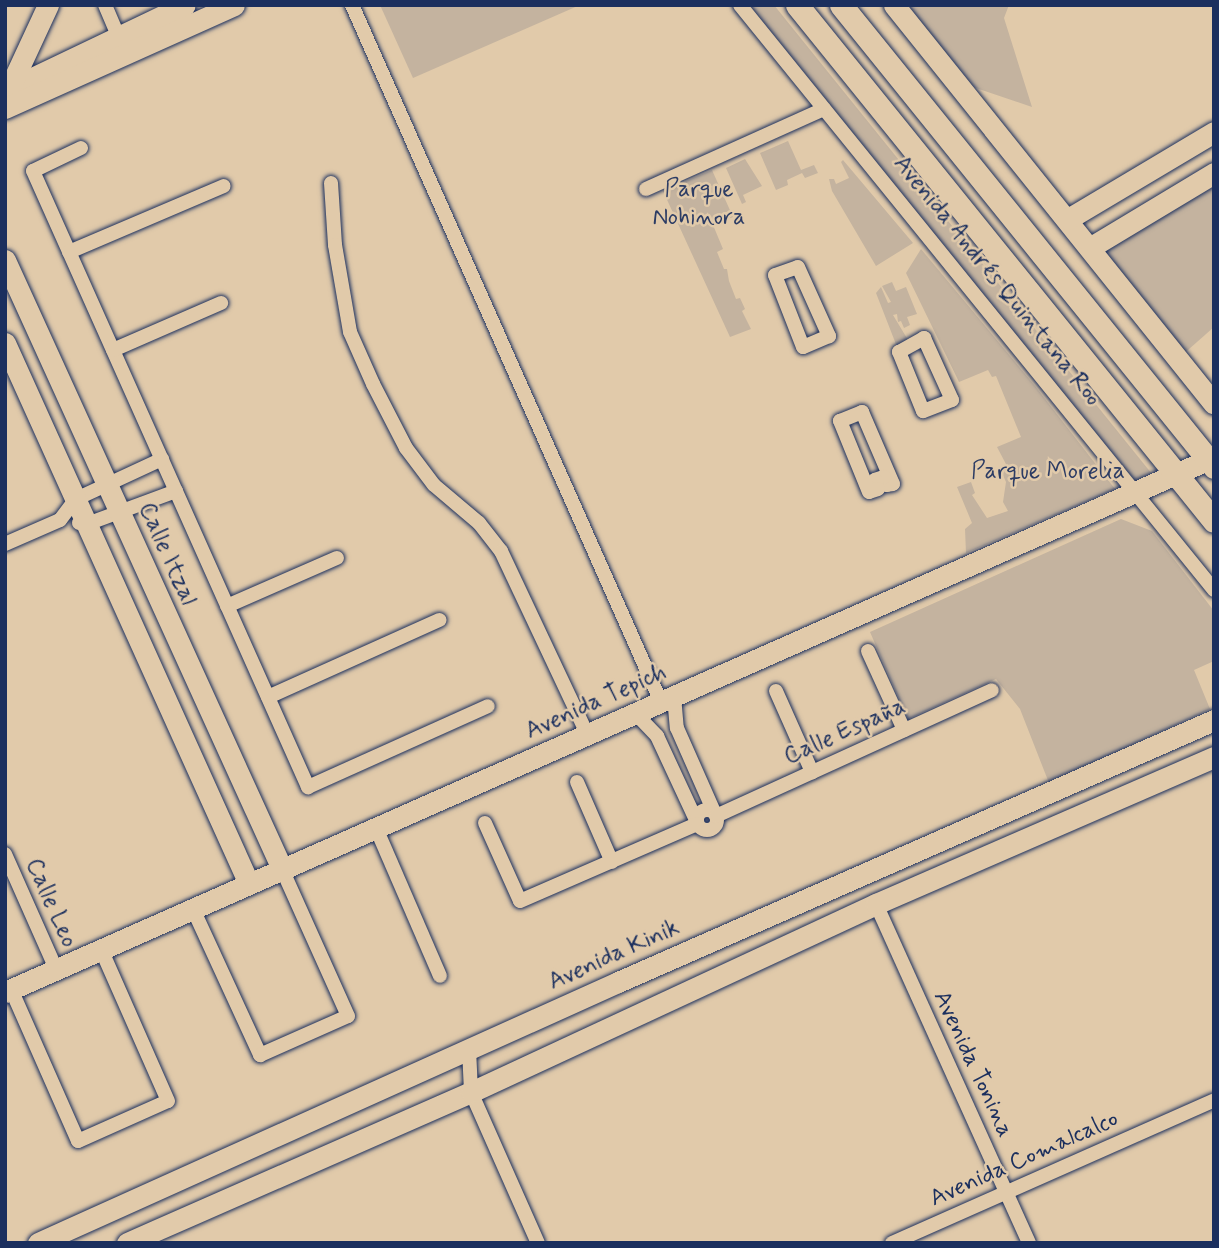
<!DOCTYPE html>
<meta charset="utf-8">
<style>
body{margin:0}
#map{position:relative;width:1219px;height:1248px;overflow:hidden;background:#e1caaa;font-family:Mynerve,sans-serif}
div>[style]{position:absolute}
[style*='--x']{left:calc(var(--x)*1px);top:calc(var(--y)*1px);width:calc(var(--w)*1px);rotate:calc(var(--a)*1deg)}
.green>*{inset:0;background:#c4b39f}
.roads{filter:drop-shadow(0 0 2px #1b2f5e) drop-shadow(0 0 2px #1b2f5e)}
.street>*{height:14px;margin:-7px;padding:0 7px;transform-origin:7px;border-radius:7px;background:#e1caaa}
.street>.ring{margin:-7px;padding:0;box-sizing:content-box;background:none;border:14px solid #e1caaa;border-radius:50%}
.secondary>*{height:21px;margin:-10.5px;padding:0 10.5px;transform-origin:10.5px;border-radius:10.5px;background:#e1caaa}
.primary>*{height:23px;margin:-11.5px;padding:0 11.5px;transform-origin:11.5px;border-radius:11.5px;background:#e1caaa}
span{translate:-50% -50%;white-space:nowrap;text-align:center;line-height:1.15;-webkit-text-stroke:5px #e1caaa;paint-order:stroke}
.park-label{font-size:24px;color:#2c3c64}
.street-label{font-size:24px;color:#1b2f5e}
.frame{position:absolute;inset:0;border:7px solid #1b2f5e;pointer-events:none}
</style>
<div id="map">
<div class="green">
<i style="clip-path:polygon(380px 5px,580px 5px,413px 78px)"></i>
<i style="clip-path:polygon(748px 5px,774px 5px,1152px 474px,1134px 483px)"></i>
<i style="clip-path:polygon(907px 5px,1009px 5px,1004px 18px,1032px 107px,973px 87px)"></i>
<i style="clip-path:polygon(788px 141px,801px 170px,814px 165px,818px 173px,805px 178px,802px 173px,787px 180px,788px 185px,776px 190px,760px 153px)"></i>
<i style="clip-path:polygon(745px 159px,762px 186px,743px 195px,746px 202px,742px 204px,726px 168px)"></i>
<i style="clip-path:polygon(843px 160px,913px 243px,876px 266px,832px 191px,829px 179px,834px 179px,836px 184px,849px 178px,841px 162px)"></i>
<i style="clip-path:polygon(712px 170px,733px 217px,713px 225px,723px 249px,717px 252px,724px 269px,727px 269px,729px 281px,736px 299px,740px 298px,745px 309px,742px 311px,751px 329px,730px 337px,663px 191px)"></i>
<i style="clip-path:polygon(1214px 183px,1214px 327px,1180px 357px,1099px 254px)"></i>
<i style="clip-path:polygon(921px 249px,1035px 386px,1115px 489px,966px 553px,965px 529px,972px 523px,957px 487px,971px 482px,975px 493px,972px 495px,987px 518px,1008px 511px,1003px 502px,1006px 482px,1002px 473px,1007px 466px,997px 447px,1021px 437px,996px 376px,992px 377px,988px 370px,959px 382px,906px 273px)"></i>
<i style="clip-path:polygon(892px 282px,896px 291px,906px 287px,917px 314px,907px 317px,910px 325px,904px 328px,901px 321px,898px 322px,897px 314px,893px 315px,908px 340px,899px 352px,876px 293px,881px 287px,888px 303px,891px 302px,882px 286px)"></i>
<i style="clip-path:polygon(1121px 519px,1152px 531px,1214px 611px,1214px 661px,1194px 670px,1210px 709px,1049px 783px,1020px 709px,996px 679px,908px 719px,870px 632px)"></i>
</div>
<div class="roads">
<div class="street">
<i style="--x:105;--y:5;--w:34;--a:67"></i>
<i style="--x:352;--y:5;--w:762;--a:66.09"></i>
<i style="--x:740;--y:5;--w:753;--a:50.98"></i>
<i style="--x:81;--y:148;--w:53;--a:154.4"></i>
<i style="--x:33;--y:171;--w:675;--a:65.94"></i>
<i style="--x:308;--y:787;--w:197;--a:-24.2"></i>
<i style="--x:331;--y:183;--w:62;--a:86.3"></i>
<i style="--x:335;--y:245;--w:88;--a:80.2"></i>
<i style="--x:350;--y:332;--w:57;--a:66.1"></i>
<i style="--x:373;--y:384;--w:72;--a:62.7"></i>
<i style="--x:406;--y:448;--w:46;--a:52.9"></i>
<i style="--x:434;--y:485;--w:59;--a:40.2"></i>
<i style="--x:479;--y:523;--w:36;--a:52"></i>
<i style="--x:501;--y:551;--w:202;--a:64.8"></i>
<i style="--x:646;--y:189;--w:195;--a:-24.2"></i>
<i style="--x:69;--y:252;--w:168;--a:-23.1"></i>
<i style="--x:798;--y:267;--w:76;--a:65.8"></i>
<i style="--x:829;--y:336;--w:28;--a:157"></i>
<i style="--x:803;--y:347;--w:77;--a:-111.3"></i>
<i style="--x:775;--y:275;--w:24;--a:-19"></i>
<i style="--x:924;--y:338;--w:68;--a:65.7"></i>
<i style="--x:952;--y:400;--w:31;--a:159"></i>
<i style="--x:923;--y:411;--w:64;--a:-112.1"></i>
<i style="--x:899;--y:352;--w:29;--a:-29"></i>
<i style="--x:113;--y:350;--w:118;--a:-23.5"></i>
<i style="--x:862;--y:412;--w:78;--a:66.7"></i>
<i style="--x:893;--y:484;--w:6;--a:171"></i>
<i style="--x:887;--y:485;--w:9;--a:-111"></i>
<i style="--x:884;--y:477;--w:9;--a:162"></i>
<i style="--x:875;--y:480;--w:9;--a:72"></i>
<i style="--x:878;--y:489;--w:9;--a:162"></i>
<i style="--x:869;--y:492;--w:77;--a:-112.2"></i>
<i style="--x:840;--y:421;--w:24;--a:-22"></i>
<i style="--x:79;--y:523;--w:8;--a:7"></i>
<i style="--x:87;--y:524;--w:95;--a:-20.3"></i>
<i style="--x:5;--y:544;--w:60;--a:-23.6"></i>
<i style="--x:60;--y:520;--w:26;--a:-53"></i>
<i style="--x:76;--y:499;--w:95;--a:-24.9"></i>
<i style="--x:227;--y:606;--w:120;--a:-23.6"></i>
<i style="--x:868;--y:651;--w:87;--a:65.5"></i>
<i style="--x:776;--y:691;--w:89;--a:66"></i>
<i style="--x:674;--y:696;--w:32;--a:85"></i>
<i style="--x:677;--y:728;--w:92;--a:66.2"></i>
<i style="--x:268;--y:697;--w:188;--a:-24.2"></i>
<i style="--x:635;--y:713;--w:32;--a:46"></i>
<i style="--x:657;--y:736;--w:93;--a:65.1"></i>
<i style="--x:577;--y:782;--w:87;--a:66.4"></i>
<i class="ring" style="left:697px;top:810px;width:6px;height:6px"></i>
<i style="--x:716;--y:816;--w:303;--a:-24.5"></i>
<i style="--x:485;--y:823;--w:85;--a:65.8"></i>
<i style="--x:520;--y:901;--w:193;--a:-23.5"></i>
<i style="--x:376;--y:828;--w:161;--a:66.6"></i>
<i style="--x:5;--y:854;--w:126;--a:66.1"></i>
<i style="--x:876;--y:904;--w:372;--a:65.7"></i>
<i style="--x:193;--y:909;--w:161;--a:65.3"></i>
<i style="--x:260;--y:1055;--w:96;--a:-23.9"></i>
<i style="--x:348;--y:1016;--w:161;--a:-114.2"></i>
<i style="--x:11;--y:989;--w:166;--a:66.2"></i>
<i style="--x:78;--y:1141;--w:98;--a:-24"></i>
<i style="--x:168;--y:1101;--w:166;--a:-113.8"></i>
<i style="--x:469;--y:1049;--w:43;--a:87.3"></i>
<i style="--x:471;--y:1092;--w:165;--a:66.1"></i>
<i style="--x:892;--y:1243;--w:352;--a:-23.9"></i>
</div>
<div class="secondary">
<i style="--x:894;--y:5;--w:511;--a:51.27"></i>
<i style="--x:5;--y:91;--w:199;--a:-25.5"></i>
<i style="--x:11;--y:92;--w:4;--a:-124"></i>
<i style="--x:9;--y:89;--w:93;--a:-65.1"></i>
<i style="--x:5;--y:108;--w:251;--a:-24.2"></i>
<i style="--x:1068;--y:219;--w:170;--a:-30.8"></i>
<i style="--x:1091;--y:247;--w:144;--a:-31"></i>
<i style="--x:5;--y:260;--w:669;--a:65.54"></i>
<i style="--x:5;--y:343;--w:593;--a:65.72"></i>
<i style="--x:5;--y:992;--w:1314;--a:-23.87"></i>
<i style="--x:38;--y:1243;--w:636;--a:-24.23"></i>
<i style="--x:618;--y:982;--w:651;--a:-23.73"></i>
<i style="--x:127;--y:1243;--w:376;--a:-23.7"></i>
<i style="--x:471;--y:1092;--w:447;--a:-24.9"></i>
<i style="--x:876;--y:904;--w:369;--a:-23.5"></i>
</div>
<div class="primary">
<i style="--x:797;--y:5;--w:663;--a:51.06"></i>
<i style="--x:841;--y:5;--w:594;--a:51.08"></i>
</div>
</div>
<div class="park-label">
<span style="left:699px;top:204px">Parque<br>Nohinora</span>
<span style="left:1048px;top:472px">Parque Morelia</span>
</div>
<div class="street-label">
<span style="left:997px;top:281px;rotate:51deg">Avenida Andrés Quintana Roo</span>
<span style="left:167px;top:554px;rotate:66deg">Calle Itzal</span>
<span style="left:596px;top:702px;rotate:-24deg">Avenida Tepich</span>
<span style="left:845px;top:732px;rotate:-24deg">Calle España</span>
<span style="left:51px;top:903px;rotate:66deg">Calle Leo</span>
<span style="left:614px;top:955px;rotate:-24deg">Avenida Kinik</span>
<span style="left:973px;top:1064px;rotate:65deg">Avenida Tonina</span>
<span style="left:1024px;top:1159px;rotate:-24deg">Avenida Comalcalco</span>
</div>
<div class="frame"></div>
</div>
